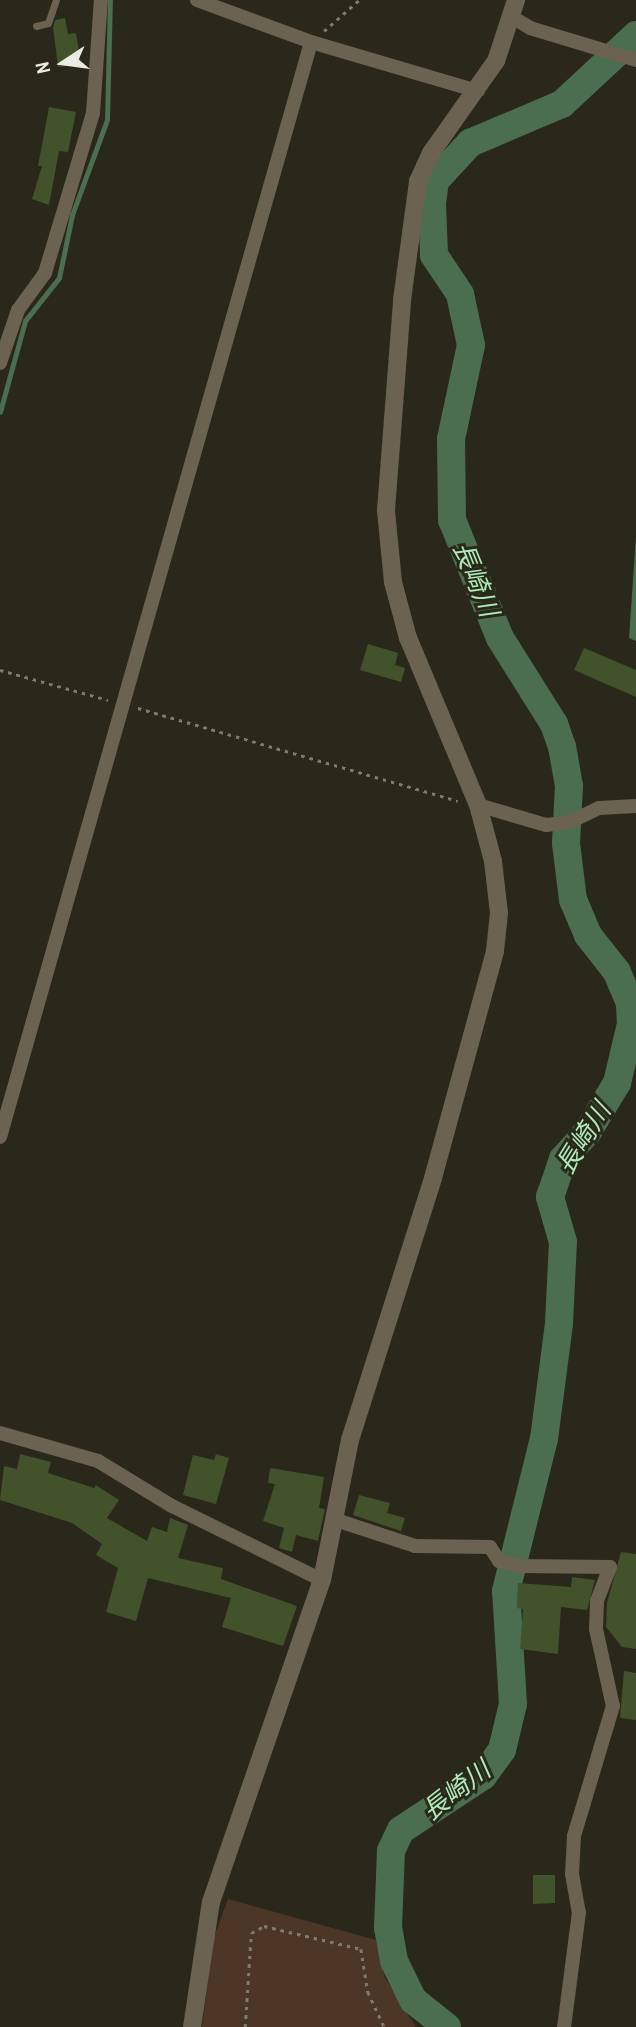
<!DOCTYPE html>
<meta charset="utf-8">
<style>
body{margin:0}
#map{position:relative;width:636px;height:2027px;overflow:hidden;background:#29281b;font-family:"Archivo Narrow","Noto Sans JP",sans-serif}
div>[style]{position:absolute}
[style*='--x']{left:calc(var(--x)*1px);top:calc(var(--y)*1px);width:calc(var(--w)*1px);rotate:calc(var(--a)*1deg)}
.green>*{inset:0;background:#4c3727}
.water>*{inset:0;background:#4a6e4f}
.stream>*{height:4.5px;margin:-2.25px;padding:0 2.25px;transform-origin:2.25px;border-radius:2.25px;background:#4a6e4f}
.river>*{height:28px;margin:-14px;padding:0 14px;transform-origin:14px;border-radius:14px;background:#4a6e4f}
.building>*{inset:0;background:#42522b}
.path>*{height:2.5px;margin-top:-1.25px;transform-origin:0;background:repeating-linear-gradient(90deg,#7c7b70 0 3.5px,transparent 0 8.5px)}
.service>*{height:7px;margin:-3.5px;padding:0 3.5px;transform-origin:3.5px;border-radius:3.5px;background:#6c6251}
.minor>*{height:14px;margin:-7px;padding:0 7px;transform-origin:7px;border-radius:7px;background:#6c6251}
.tertiary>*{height:18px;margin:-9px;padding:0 9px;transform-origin:9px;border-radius:9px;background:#6c6251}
span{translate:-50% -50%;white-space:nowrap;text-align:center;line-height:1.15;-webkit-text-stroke:6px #29281b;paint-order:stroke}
.water-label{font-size:26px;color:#afebb8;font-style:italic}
.north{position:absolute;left:28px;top:28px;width:70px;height:70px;-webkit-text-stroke:5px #29281b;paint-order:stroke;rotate:257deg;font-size:19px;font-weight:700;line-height:28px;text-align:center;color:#ecebe3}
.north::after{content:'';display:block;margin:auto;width:24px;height:32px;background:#ecebe3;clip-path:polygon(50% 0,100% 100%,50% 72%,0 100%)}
</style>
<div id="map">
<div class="green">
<i style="clip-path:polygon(228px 1899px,376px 1940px,385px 1978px,416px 2027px,202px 2027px,214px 1937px)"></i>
</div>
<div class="water">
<i style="clip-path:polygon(636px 536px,636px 641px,629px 638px)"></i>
</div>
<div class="stream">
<i style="--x:0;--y:412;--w:94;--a:-74.6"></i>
<i style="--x:25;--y:321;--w:55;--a:-51.7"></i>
<i style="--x:59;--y:278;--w:64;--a:-78.3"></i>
<i style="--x:72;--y:215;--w:101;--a:-69.8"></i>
<i style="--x:107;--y:120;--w:120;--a:-88.6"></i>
</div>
<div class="river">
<i style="--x:447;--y:2027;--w:43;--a:-141.5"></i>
<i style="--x:413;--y:2000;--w:43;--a:-116"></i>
<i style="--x:394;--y:1961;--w:34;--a:-100"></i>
<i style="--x:388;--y:1928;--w:77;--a:-87.8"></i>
<i style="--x:391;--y:1851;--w:23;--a:-65"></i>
<i style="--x:401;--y:1830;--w:98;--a:-33.4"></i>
<i style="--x:483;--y:1776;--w:32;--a:-54"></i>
<i style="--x:502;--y:1750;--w:47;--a:-76.6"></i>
<i style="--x:513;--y:1704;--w:113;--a:-93.5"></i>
<i style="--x:506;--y:1591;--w:157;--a:-76"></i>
<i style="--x:544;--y:1439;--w:117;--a:-82.6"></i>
<i style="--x:559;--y:1323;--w:81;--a:-87.2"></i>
<i style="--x:563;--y:1242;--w:47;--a:-106.1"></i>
<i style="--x:550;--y:1197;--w:40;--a:-71.1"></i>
<i style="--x:563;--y:1159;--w:38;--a:-48"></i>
<i style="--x:588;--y:1131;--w:56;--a:-58.9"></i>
<i style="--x:617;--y:1083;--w:61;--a:-76.7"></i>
<i style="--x:631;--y:1024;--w:21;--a:-93"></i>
<i style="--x:630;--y:1003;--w:34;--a:-113"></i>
<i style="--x:617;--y:972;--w:47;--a:-128.1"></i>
<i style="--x:588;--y:935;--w:38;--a:-113"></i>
<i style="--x:573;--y:900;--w:57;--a:-97"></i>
<i style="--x:566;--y:843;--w:57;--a:-87"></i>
<i style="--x:569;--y:786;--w:40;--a:-100"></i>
<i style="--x:562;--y:747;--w:24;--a:-109"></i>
<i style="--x:554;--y:724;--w:102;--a:-122.1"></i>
<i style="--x:500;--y:638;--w:127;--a:-112.1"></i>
<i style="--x:452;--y:520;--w:81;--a:-90.7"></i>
<i style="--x:451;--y:439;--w:96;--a:-78"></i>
<i style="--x:471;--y:345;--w:52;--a:-102.2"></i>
<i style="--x:460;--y:294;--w:47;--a:-123.7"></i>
<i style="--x:434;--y:255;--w:51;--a:-92.2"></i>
<i style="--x:432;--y:204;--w:23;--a:-83"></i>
<i style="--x:435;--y:181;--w:52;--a:-47.4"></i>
<i style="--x:470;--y:143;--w:100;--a:-23"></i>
<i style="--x:562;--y:104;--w:101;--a:-43"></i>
</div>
<div class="building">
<i style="clip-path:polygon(65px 18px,68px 34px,76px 33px,81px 64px,58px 67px,53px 27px,55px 20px)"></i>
<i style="clip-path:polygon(49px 107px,76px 112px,68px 152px,59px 151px,49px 205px,32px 199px,42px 166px,38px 166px)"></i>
<i style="clip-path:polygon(368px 644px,398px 653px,395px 665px,405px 668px,401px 682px,360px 670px)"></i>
<i style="clip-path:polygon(584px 648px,636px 670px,636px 697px,574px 670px)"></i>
<i style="clip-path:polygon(20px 1454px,51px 1462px,48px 1473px,94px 1488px,96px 1485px,119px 1500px,107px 1518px,147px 1541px,152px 1527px,167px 1532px,170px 1518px,188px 1525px,178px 1558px,223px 1568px,221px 1579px,297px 1606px,283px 1646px,222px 1627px,231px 1598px,148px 1578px,136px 1621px,106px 1612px,118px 1568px,96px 1555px,102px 1544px,72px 1523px,0 1500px,4px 1466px,17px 1469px)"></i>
<i style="clip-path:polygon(216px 1454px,229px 1458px,216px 1504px,183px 1495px,193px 1455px,214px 1460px)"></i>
<i style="clip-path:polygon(270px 1468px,324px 1477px,319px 1508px,325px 1509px,318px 1541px,296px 1535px,292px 1552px,279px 1548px,284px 1528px,263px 1521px,275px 1484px,268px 1483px)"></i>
<i style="clip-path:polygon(359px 1495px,390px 1503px,387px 1513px,405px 1518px,401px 1531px,353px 1515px)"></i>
<i style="clip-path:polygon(621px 1552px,636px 1554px,636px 1649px,622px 1647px,606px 1627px,607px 1603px)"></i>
<i style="clip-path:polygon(572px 1577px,595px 1580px,587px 1610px,561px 1607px,558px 1654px,520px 1649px,523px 1609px,517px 1608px,518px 1583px,571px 1587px)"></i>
<i style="clip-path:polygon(624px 1671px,636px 1673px,636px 1720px,620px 1718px)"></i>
<i style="clip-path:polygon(533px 1875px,555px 1875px,555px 1903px,533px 1904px)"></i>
</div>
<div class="path">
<i style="--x:324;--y:31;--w:47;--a:-41.5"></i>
<i style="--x:0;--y:670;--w:112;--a:15.5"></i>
<i style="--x:138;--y:708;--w:333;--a:16.2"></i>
<i style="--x:245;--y:2027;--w:94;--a:-86.3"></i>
<i style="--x:251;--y:1933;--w:15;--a:-28"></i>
<i style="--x:264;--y:1926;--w:100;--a:13.3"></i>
<i style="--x:361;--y:1949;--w:44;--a:80.8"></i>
<i style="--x:368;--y:1992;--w:38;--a:65"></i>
</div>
<div class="service">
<i style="--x:36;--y:26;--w:12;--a:-14"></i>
<i style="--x:48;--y:23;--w:24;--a:-71"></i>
</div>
<div class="minor">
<i style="--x:197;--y:0;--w:121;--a:20.2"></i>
<i style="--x:311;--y:42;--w:174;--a:16.4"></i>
<i style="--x:512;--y:17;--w:21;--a:31"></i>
<i style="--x:530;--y:28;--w:111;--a:16.8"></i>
<i style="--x:0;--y:363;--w:56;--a:-71.2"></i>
<i style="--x:18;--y:310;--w:46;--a:-53.9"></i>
<i style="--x:45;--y:273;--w:167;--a:-73.3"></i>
<i style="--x:93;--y:113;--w:113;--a:-86"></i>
<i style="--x:478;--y:805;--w:71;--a:16.4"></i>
<i style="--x:546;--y:825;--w:24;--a:-7"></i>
<i style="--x:570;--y:822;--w:32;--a:-26"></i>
<i style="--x:599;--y:808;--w:37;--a:-3"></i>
<i style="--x:0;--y:1137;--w:1138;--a:-74.14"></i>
<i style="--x:0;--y:1433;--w:102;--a:15.9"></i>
<i style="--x:98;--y:1461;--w:87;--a:31.3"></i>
<i style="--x:172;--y:1506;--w:167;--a:26.3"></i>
<i style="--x:336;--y:1520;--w:83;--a:18.2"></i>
<i style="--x:415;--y:1546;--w:75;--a:0.8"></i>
<i style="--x:490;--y:1547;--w:17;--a:57"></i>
<i style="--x:499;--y:1561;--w:21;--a:14"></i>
<i style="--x:519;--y:1566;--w:91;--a:0.6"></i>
<i style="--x:610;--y:1567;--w:36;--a:111"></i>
<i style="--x:597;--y:1601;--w:28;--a:92"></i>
<i style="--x:596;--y:1629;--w:79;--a:77.6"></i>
<i style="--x:613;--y:1706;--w:136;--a:106.7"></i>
<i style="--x:574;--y:1836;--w:38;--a:93"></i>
<i style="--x:572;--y:1874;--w:39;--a:80"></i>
<i style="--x:579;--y:1912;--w:116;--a:97.4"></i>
</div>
<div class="tertiary">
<i style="--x:192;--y:2027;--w:126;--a:-81.4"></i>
<i style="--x:211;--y:1902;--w:341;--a:-71"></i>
<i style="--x:322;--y:1580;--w:143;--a:-78.7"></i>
<i style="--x:350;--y:1440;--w:275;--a:-72.4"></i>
<i style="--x:433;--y:1178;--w:235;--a:-74.7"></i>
<i style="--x:495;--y:951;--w:38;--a:-84"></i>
<i style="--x:499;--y:913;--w:52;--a:-96.6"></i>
<i style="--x:493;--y:861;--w:58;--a:-105"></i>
<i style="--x:478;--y:805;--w:181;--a:-112.7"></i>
<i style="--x:408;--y:638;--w:58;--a:-105"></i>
<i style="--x:393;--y:582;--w:72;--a:-95.6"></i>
<i style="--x:386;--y:510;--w:211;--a:-85.6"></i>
<i style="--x:402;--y:300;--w:120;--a:-82.3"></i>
<i style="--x:418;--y:181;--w:31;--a:-65"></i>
<i style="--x:431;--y:153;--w:113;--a:-54.8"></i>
<i style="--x:496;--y:61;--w:64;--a:-71.8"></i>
</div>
<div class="water-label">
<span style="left:476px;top:579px;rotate:68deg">長崎川</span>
<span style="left:583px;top:1138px;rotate:-58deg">長崎川</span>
<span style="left:456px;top:1790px;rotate:-38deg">長崎川</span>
</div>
<div class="north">N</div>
</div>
